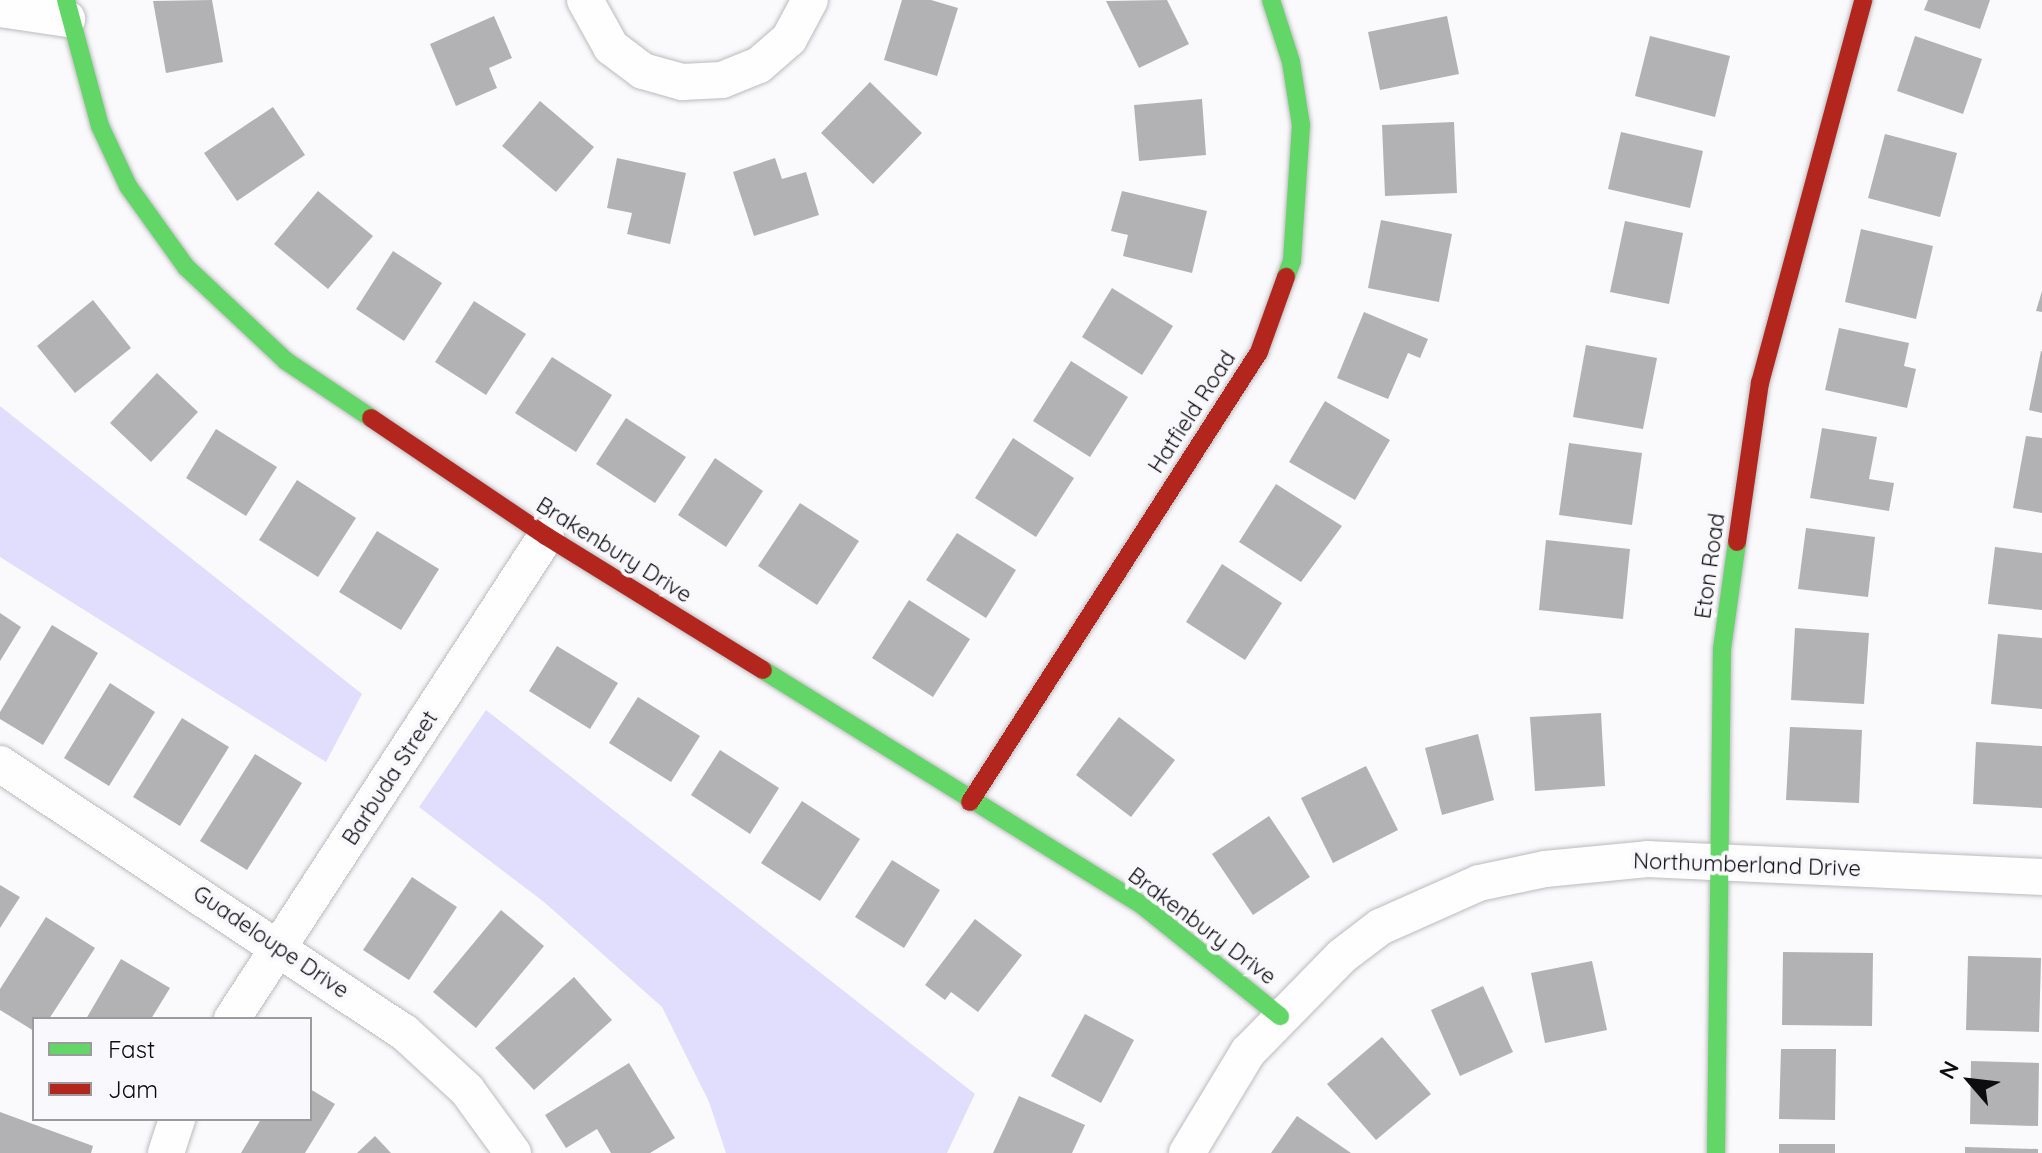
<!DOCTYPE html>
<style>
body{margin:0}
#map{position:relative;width:2042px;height:1153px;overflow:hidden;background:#fafafc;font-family:Quicksand,sans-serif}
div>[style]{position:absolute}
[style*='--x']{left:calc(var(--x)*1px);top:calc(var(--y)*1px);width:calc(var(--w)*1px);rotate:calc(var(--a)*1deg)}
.green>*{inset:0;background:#e1defd}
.building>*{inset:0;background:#b2b2b5}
.roads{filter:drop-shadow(0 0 2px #bbbbbe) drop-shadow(0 0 2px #bbbbbe)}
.street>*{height:36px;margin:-18px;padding:0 18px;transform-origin:18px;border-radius:18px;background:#fefeff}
.fast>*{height:18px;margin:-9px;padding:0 9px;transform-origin:9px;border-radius:9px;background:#63d668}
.jam>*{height:18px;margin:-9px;padding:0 9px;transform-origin:9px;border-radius:9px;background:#b3261e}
span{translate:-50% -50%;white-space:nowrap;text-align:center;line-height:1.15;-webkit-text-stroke:8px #f9f9fd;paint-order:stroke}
.street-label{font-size:22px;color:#0d0d10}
.legend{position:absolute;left:32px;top:1017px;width:280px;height:104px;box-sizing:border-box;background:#f9f9fd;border:2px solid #9b9b9e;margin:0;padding:10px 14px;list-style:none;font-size:24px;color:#0d0d10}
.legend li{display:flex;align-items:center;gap:16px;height:40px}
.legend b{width:40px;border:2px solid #9b9b9e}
.north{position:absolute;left:1930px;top:1041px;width:80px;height:80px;-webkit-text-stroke:6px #f9f9fd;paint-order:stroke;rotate:298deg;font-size:22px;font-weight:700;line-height:32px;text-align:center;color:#0d0d10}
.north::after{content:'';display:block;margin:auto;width:28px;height:36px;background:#0d0d10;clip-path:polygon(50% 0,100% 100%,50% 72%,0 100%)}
</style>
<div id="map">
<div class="green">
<i style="clip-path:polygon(0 406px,362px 694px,326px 762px,0 557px)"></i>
<i style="clip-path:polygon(486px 710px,975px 1094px,947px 1153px,726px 1153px,709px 1102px,662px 1007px,544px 902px,419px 807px)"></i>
</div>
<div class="building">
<i style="clip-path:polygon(212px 0,223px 62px,166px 73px,153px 1px)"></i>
<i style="clip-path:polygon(902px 0,931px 0,958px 8px,937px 76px,884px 60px)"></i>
<i style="clip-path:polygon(1167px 0,1189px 44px,1139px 68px,1106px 1px)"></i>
<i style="clip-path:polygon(1928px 0,1990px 0,1980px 29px,1924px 10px)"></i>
<i style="clip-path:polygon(494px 16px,512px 58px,489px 68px,497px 88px,456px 106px,430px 44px)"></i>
<i style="clip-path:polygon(1447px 16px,1459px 74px,1380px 90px,1368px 32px)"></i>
<i style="clip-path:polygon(1650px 36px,1730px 56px,1715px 117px,1635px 96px)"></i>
<i style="clip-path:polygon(1915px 36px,1982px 59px,1963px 114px,1897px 91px)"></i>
<i style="clip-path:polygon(870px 82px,922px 133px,873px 184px,821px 133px)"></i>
<i style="clip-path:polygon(1202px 99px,1206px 155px,1139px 161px,1134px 105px)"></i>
<i style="clip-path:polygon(540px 101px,594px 147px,556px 192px,502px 146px)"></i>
<i style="clip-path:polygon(273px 107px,305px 155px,237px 201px,204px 153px)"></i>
<i style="clip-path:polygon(1454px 122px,1457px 193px,1385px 196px,1382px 125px)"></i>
<i style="clip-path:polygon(1621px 132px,1703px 151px,1690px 208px,1608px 189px)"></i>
<i style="clip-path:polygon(1885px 134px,1957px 153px,1940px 217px,1868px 198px)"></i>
<i style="clip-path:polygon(617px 158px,686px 173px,670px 244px,627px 234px,632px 213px,607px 208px)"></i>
<i style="clip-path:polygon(775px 158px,782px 179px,806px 172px,819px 215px,754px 236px,733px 172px)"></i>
<i style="clip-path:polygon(318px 191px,373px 236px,328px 289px,274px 244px)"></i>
<i style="clip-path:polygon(1122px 191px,1207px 211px,1192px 273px,1123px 256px,1128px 235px,1111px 231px)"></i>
<i style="clip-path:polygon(1381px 220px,1452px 234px,1439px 302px,1368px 288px)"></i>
<i style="clip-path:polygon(1625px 221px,1683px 233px,1669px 304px,1610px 292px)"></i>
<i style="clip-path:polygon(1861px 229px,1933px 246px,1916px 319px,1845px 302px)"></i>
<i style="clip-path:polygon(393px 251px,442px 283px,404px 341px,356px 309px)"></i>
<i style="clip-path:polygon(1112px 288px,1173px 326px,1142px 375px,1082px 337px)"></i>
<i style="clip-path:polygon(2042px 291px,2042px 312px,2036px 311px)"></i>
<i style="clip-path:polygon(93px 300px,131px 348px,75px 393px,37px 346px)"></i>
<i style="clip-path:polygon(474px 301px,526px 334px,486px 395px,435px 362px)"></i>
<i style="clip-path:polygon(1364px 312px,1428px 339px,1420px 358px,1408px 353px,1388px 399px,1337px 378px)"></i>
<i style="clip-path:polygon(1839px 328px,1909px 343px,1904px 366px,1916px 369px,1907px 408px,1825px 390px)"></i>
<i style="clip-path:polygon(1586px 345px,1657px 358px,1643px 429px,1573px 417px)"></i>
<i style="clip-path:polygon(2041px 351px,2042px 351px,2042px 413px,2029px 410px)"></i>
<i style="clip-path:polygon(552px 357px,612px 395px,576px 452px,515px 413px)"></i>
<i style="clip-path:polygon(1071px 361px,1128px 397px,1090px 457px,1033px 421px)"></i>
<i style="clip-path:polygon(157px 373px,198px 412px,151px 462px,110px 423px)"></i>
<i style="clip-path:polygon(1325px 401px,1390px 440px,1355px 500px,1289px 462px)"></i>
<i style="clip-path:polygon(626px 418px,686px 457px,655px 503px,596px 464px)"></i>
<i style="clip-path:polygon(1822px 428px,1877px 437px,1869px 479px,1894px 483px,1889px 511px,1810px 498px)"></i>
<i style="clip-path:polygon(216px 429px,277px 467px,246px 516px,186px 478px)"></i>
<i style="clip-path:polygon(2026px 436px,2042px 438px,2042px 513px,2013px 508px)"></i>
<i style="clip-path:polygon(1013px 438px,1074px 478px,1036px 537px,975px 498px)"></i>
<i style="clip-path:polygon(1569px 443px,1642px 453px,1632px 525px,1559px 515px)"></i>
<i style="clip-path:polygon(715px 458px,763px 491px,726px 547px,678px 515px)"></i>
<i style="clip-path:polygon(297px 480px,356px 518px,318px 577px,259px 540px)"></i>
<i style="clip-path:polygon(1276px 484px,1342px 526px,1301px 582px,1239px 542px)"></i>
<i style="clip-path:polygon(800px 503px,859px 541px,817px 605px,758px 566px)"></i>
<i style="clip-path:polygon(1806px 528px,1875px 537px,1868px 597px,1798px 589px)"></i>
<i style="clip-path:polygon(377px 531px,439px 569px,401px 630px,339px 592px)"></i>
<i style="clip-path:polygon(957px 533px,1016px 570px,986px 618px,926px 580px)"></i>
<i style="clip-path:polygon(1546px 540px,1630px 549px,1623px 619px,1539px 610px)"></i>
<i style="clip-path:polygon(1995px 547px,2042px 553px,2042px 610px,1988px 604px)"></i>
<i style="clip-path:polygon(1222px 564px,1282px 603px,1245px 660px,1186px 622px)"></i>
<i style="clip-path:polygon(909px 600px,970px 639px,933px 697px,872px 658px)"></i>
<i style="clip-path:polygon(0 613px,21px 627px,0 661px)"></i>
<i style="clip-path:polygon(52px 625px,98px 653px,43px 745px,0 719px,0 712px)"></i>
<i style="clip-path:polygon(1795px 628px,1869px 633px,1864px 704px,1791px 700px)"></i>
<i style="clip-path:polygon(1998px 634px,2042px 638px,2042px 709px,1991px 704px)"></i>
<i style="clip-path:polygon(557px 646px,618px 683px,590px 729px,529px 691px)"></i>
<i style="clip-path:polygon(110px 683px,155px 712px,109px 786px,64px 758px)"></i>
<i style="clip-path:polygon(638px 697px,700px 736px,671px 782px,609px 743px)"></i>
<i style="clip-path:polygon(1601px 713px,1605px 786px,1535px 791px,1530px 717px)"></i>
<i style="clip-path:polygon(1119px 717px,1175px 760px,1131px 817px,1076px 775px)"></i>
<i style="clip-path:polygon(182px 718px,229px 747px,180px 826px,133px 797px)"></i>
<i style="clip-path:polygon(1790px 727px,1862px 730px,1859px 803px,1786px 800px)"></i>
<i style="clip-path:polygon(1478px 734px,1494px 800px,1442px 815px,1425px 748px)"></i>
<i style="clip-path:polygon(1976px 742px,2042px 746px,2042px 808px,1973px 804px)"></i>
<i style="clip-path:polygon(720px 750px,779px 788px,750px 834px,691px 795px)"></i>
<i style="clip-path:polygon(255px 754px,302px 783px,247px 870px,200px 841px)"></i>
<i style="clip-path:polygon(1366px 766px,1398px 830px,1333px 863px,1301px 798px)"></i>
<i style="clip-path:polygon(802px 801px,860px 839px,820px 901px,761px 863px)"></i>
<i style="clip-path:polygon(1269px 816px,1310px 877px,1253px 915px,1212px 854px)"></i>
<i style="clip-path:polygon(892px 860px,940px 890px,904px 948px,855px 917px)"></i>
<i style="clip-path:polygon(412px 877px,457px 907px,409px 980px,363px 950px)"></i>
<i style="clip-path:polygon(0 885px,20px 897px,0 928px)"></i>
<i style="clip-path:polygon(501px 910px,544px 946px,476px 1028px,433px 992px)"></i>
<i style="clip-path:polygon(46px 917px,95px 948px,49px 1019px,34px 1019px,34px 1031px,0 1010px,0 989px)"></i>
<i style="clip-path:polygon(975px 919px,1022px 955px,978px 1012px,951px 992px,945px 1000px,925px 985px)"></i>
<i style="clip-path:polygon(1783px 952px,1873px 953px,1872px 1026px,1782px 1025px)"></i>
<i style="clip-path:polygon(1968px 956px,2041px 958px,2039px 1032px,1966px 1030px)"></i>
<i style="clip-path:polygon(121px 959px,170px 988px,151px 1019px,86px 1019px)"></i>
<i style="clip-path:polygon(1592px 961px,1607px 1030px,1545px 1043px,1531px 973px)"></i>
<i style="clip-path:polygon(574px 977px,612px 1020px,534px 1090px,495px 1048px)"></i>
<i style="clip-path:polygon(1483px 986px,1513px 1052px,1460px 1076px,1431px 1010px)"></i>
<i style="clip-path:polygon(1085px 1014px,1134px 1040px,1101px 1103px,1051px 1076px)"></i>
<i style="clip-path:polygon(1382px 1037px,1431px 1094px,1376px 1140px,1327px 1084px)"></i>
<i style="clip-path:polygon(1781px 1049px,1836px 1049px,1835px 1120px,1779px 1119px)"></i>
<i style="clip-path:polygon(1971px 1061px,2039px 1063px,2038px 1126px,1970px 1124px)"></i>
<i style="clip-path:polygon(629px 1063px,675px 1138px,650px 1153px,611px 1153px,597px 1129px,566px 1148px,545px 1115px)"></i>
<i style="clip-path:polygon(310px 1089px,335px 1104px,305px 1153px,241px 1153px,261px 1119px,310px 1119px)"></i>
<i style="clip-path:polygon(1019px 1096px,1085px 1125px,1072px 1153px,993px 1153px)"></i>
<i style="clip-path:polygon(0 1112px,93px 1146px,91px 1153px,0 1153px)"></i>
<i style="clip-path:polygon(1297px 1116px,1351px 1153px,1271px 1153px)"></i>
<i style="clip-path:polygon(375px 1136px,391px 1153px,357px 1153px)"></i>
<i style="clip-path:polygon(1779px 1144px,1835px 1144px,1835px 1153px,1779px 1153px)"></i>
<i style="clip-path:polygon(1965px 1147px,2038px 1149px,2038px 1153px,1965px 1153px)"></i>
</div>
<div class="roads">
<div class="street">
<i style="--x:585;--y:0;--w:54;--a:61"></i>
<i style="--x:611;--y:47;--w:40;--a:37"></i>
<i style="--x:643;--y:71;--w:41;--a:15.8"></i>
<i style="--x:682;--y:82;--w:40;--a:-2.9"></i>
<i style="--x:722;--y:80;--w:40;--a:-22"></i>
<i style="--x:759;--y:65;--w:40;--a:-41"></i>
<i style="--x:789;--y:39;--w:44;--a:-61.7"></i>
<i style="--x:0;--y:9;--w:68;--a:8.5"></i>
<i style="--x:0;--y:764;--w:485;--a:33.6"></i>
<i style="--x:404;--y:1032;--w:86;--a:42.6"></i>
<i style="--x:467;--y:1090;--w:78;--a:53.9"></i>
<i style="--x:232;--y:1019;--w:576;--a:-56.97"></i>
<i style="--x:166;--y:1153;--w:36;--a:-72"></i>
<i style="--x:1187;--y:1153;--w:118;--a:-58.9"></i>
<i style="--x:1248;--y:1052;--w:134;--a:-45.6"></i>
<i style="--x:1342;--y:956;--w:48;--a:-37.3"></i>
<i style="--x:1380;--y:927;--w:108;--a:-24"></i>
<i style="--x:1479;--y:883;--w:67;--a:-12"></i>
<i style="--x:1545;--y:869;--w:103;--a:-5.5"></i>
<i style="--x:1648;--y:859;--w:394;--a:2.6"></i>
</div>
<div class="fast">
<i style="--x:66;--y:0;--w:131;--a:74.9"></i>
<i style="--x:100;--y:126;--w:66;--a:65"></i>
<i style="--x:128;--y:186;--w:100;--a:54.4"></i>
<i style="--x:186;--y:267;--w:137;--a:43.2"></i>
<i style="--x:286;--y:361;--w:102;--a:33.8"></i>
<i style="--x:1271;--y:0;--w:65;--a:72.1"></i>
<i style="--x:1291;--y:62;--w:64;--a:81"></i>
<i style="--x:1301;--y:125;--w:136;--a:93.8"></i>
<i style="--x:1292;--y:261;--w:17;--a:111"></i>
<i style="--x:763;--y:670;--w:447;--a:31.8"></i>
<i style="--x:1143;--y:906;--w:176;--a:38.8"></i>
<i style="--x:1716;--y:1153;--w:504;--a:-89.32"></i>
<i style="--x:1722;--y:649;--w:108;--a:-82"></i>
</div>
<div class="jam">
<i style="--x:371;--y:418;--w:211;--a:34"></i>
<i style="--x:546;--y:536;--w:255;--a:31.7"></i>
<i style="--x:1737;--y:542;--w:161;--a:-81.8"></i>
<i style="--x:1760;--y:383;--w:397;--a:-74.9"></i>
<i style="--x:970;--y:802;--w:535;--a:-57.29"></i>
<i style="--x:1259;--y:352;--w:80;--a:-70.2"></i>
</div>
</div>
<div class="street-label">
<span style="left:1192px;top:412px;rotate:-57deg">Hatfield Road</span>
<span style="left:614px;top:550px;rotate:32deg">Brakenbury Drive</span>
<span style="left:1710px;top:566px;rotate:-82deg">Eton Road</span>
<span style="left:390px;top:778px;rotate:-57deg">Barbuda Street</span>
<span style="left:1747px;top:865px;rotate:2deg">Northumberland Drive</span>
<span style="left:1202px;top:926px;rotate:37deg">Brakenbury Drive</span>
<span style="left:271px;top:942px;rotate:34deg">Guadeloupe Drive</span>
</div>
<ul class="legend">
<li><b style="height:10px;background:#63d668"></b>Fast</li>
<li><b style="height:10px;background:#b3261e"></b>Jam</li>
</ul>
<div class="north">N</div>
</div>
